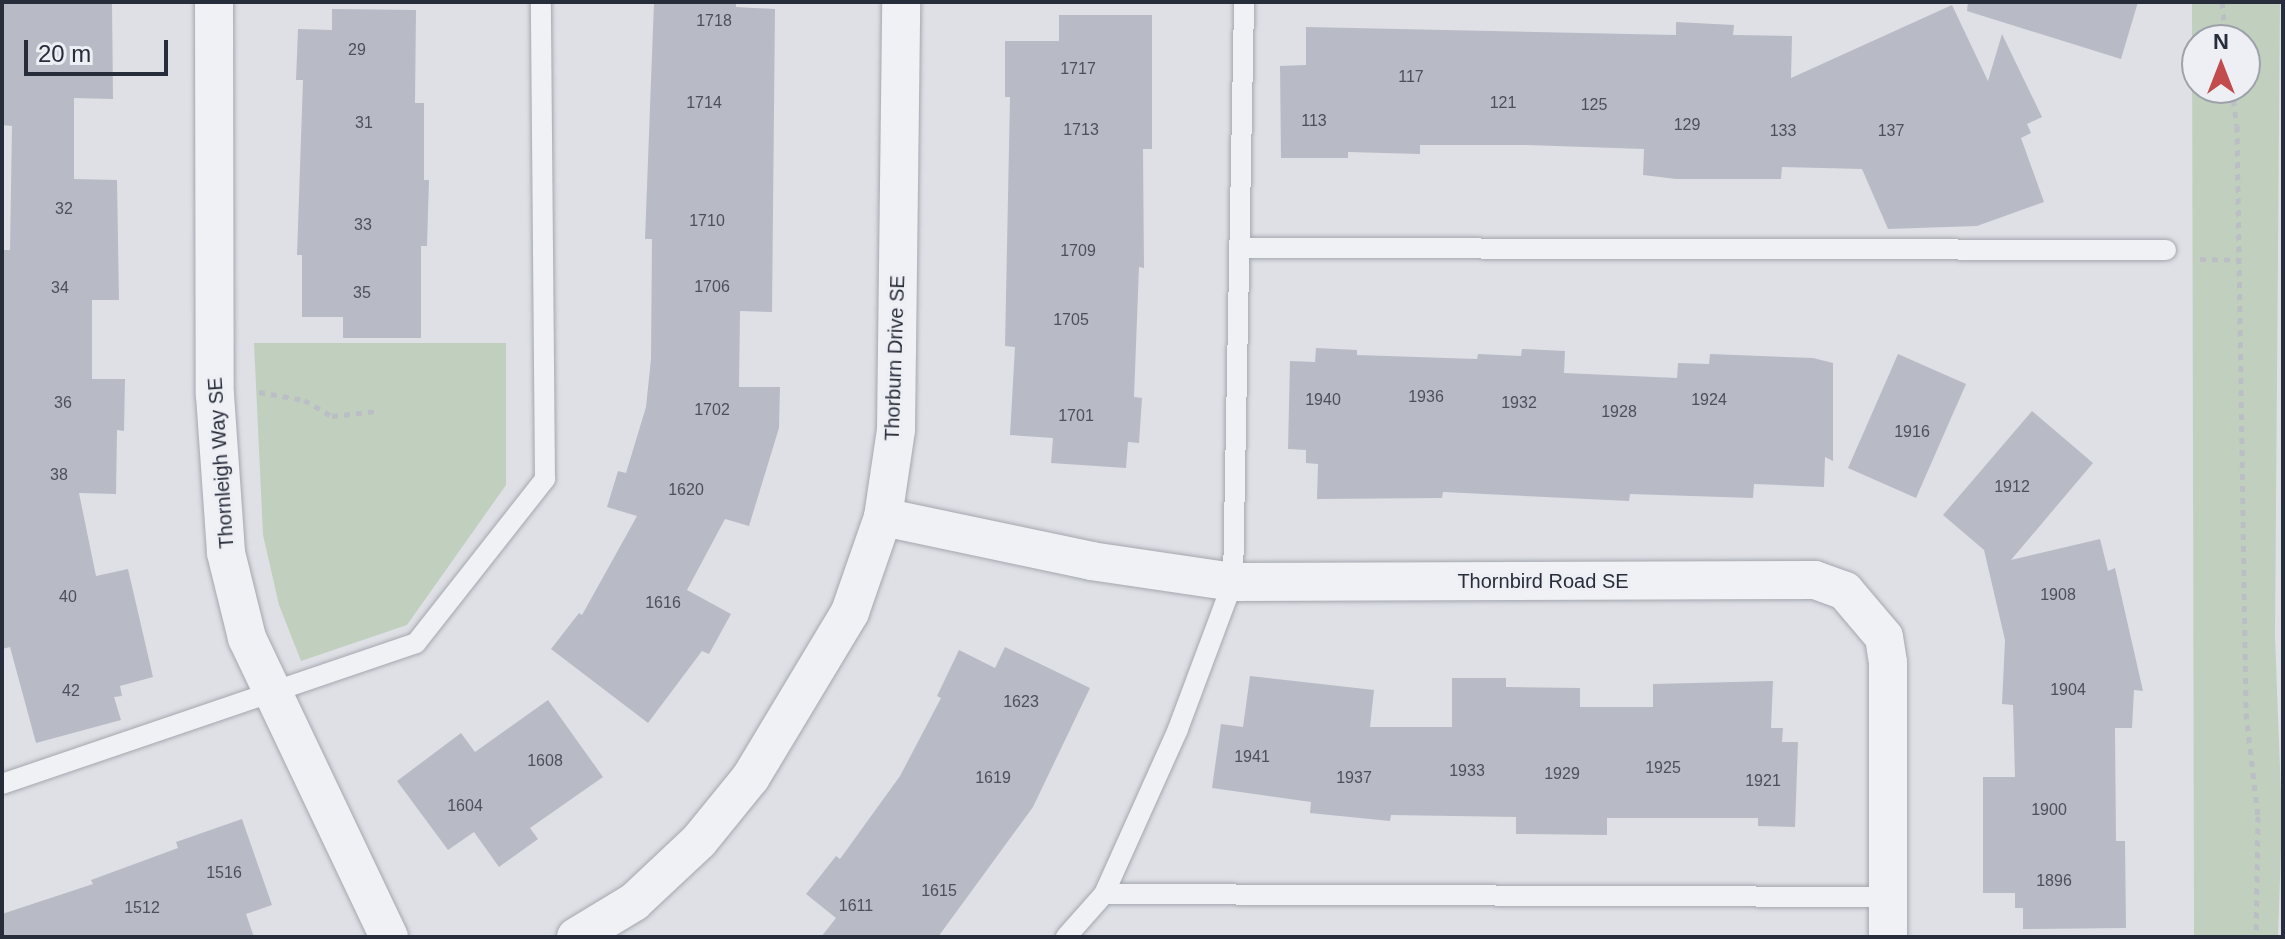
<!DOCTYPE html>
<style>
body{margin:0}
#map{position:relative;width:2285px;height:939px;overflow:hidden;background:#dee0e6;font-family:Helvetica,sans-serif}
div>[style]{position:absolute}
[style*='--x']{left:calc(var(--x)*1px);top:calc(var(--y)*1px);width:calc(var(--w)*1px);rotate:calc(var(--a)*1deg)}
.green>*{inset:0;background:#c1cfbf}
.building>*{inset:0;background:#b8bbc5}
.path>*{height:5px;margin-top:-2.5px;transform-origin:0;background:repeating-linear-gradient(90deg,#bcbec5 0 6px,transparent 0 12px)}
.roads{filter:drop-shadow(0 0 2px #a4a7af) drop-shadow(0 0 2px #a4a7af)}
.lane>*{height:20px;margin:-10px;padding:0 10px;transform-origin:10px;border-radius:10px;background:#f0f1f5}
.street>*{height:38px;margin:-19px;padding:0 19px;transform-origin:19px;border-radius:19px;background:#f0f1f5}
span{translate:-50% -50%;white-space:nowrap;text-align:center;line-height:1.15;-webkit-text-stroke:6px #edeff4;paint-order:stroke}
.number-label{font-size:16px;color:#4c505e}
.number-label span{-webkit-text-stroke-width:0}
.street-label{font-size:20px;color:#282d3b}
.frame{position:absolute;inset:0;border:4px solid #282d3b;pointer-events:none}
.north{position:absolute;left:2181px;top:24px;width:80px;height:80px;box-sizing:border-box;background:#edeff4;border:2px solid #9ea1aa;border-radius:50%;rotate:0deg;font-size:22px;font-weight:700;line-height:32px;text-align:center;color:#282d3b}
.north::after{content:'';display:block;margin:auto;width:28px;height:36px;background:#c24c4d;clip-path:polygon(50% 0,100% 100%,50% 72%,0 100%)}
.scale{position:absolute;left:24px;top:40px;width:144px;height:36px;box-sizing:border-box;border:4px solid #282d3b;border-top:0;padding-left:10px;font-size:24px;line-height:28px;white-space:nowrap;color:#282d3b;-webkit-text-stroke:6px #edeff4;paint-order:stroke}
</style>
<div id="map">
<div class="green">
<i style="clip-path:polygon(evenodd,2192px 2px,2280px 2px,2275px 636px,2282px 821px,2278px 937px,2194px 937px,2192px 2px,2197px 40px,2245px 40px,2245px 88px,2197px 88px,2197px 40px)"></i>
<i style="clip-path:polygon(254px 343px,506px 343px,506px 485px,407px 625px,301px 661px,279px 605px,263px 535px)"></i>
</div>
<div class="building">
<i style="clip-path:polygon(2px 2px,112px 2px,113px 99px,74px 98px,74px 179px,117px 180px,119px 300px,92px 300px,92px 379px,125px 379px,124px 431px,117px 430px,116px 494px,79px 493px,96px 576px,128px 569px,153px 677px,120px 686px,122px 696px,114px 697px,121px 720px,36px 743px,10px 647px,2px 649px,2px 275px,3px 250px,10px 250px,12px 126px,2px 125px)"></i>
<i style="clip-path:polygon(654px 2px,736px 2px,736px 7px,775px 9px,772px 312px,740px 311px,739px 387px,780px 387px,779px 428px,749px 526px,725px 519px,687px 590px,731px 614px,709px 654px,702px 651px,648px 723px,551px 649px,579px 613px,582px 615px,637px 516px,607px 507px,618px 471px,626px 473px,646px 407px,651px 359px,652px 239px,645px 239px)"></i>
<i style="clip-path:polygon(1968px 2px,2138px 2px,2121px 59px,1967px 11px)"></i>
<i style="clip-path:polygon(1952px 5px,1988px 81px,2002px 34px,2042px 117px,2027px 124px,2031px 133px,2021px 138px,2044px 202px,1977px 226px,1888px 229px,1862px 169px,1782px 167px,1781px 179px,1676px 179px,1643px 175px,1644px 149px,1526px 145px,1420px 145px,1420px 154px,1348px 152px,1348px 158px,1281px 158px,1280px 66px,1306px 65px,1306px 27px,1676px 35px,1676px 22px,1734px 25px,1733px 35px,1792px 36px,1791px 78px)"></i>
<i style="clip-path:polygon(332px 9px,416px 10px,415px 103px,424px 103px,424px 180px,429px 180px,427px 246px,421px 246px,421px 338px,343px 338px,343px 317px,302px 317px,302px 255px,297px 255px,303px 80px,296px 80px,298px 29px,332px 30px)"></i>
<i style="clip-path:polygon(1059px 15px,1152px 15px,1152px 149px,1143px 149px,1144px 268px,1139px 267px,1134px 397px,1142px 398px,1139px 443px,1128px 442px,1126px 468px,1051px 463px,1053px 438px,1010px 435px,1015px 347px,1005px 346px,1010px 97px,1005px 97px,1005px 41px,1059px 41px)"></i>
<i style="clip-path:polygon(1316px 348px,1357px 350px,1357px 355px,1477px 359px,1478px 354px,1521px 356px,1522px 349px,1565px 351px,1564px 373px,1677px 378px,1678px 363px,1709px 364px,1710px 354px,1813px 358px,1833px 363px,1833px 461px,1825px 457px,1824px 487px,1754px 484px,1753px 498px,1630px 494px,1629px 501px,1443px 492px,1442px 498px,1317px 499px,1318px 464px,1306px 463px,1306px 450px,1288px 449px,1290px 361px,1315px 362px)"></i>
<i style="clip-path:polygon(1898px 354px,1966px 384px,1916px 498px,1848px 468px)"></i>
<i style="clip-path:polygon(2032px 411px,2093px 463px,2011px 560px,2100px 539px,2108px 571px,2115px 568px,2143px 691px,2134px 690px,2132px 728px,2115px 728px,2116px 841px,2125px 841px,2126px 928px,2023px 929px,2023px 908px,2015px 908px,2015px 893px,1983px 893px,1983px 777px,2015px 777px,2013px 705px,2002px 704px,2005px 640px,1984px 550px,1943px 515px)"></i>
<i style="clip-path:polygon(1005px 647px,1090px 688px,1033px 807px,938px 937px,821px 937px,836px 918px,806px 894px,836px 856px,840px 859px,900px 776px,941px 698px,937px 696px,959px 650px,995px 668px)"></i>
<i style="clip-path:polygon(1250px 676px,1374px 690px,1370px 727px,1452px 727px,1452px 678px,1506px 678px,1506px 687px,1580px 688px,1580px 707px,1653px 707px,1653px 684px,1773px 681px,1771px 728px,1783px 728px,1782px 742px,1798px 742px,1795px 827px,1758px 826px,1758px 818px,1607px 818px,1607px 835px,1516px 834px,1516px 817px,1391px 815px,1390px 821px,1310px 813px,1311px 802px,1212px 788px,1221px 724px,1243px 727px)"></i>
<i style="clip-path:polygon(548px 700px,603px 777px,530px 828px,538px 839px,499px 867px,474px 832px,448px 850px,397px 781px,461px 733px,475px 752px)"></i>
<i style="clip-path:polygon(242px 819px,272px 905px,246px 914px,254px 937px,2px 937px,2px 914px,93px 884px,91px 880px,178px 848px,176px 842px)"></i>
</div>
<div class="path">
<i style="--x:2222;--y:2;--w:38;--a:84"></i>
<i style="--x:2232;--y:88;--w:38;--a:83"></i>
<i style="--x:2237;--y:126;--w:587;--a:89.12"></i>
<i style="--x:2246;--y:713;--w:104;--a:83.4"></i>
<i style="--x:2258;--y:816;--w:121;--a:90.9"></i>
<i style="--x:2200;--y:259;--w:39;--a:1"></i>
<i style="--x:259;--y:392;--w:46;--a:10.1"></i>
<i style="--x:304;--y:400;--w:32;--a:30"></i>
<i style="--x:332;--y:416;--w:46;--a:-6.2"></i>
</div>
<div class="roads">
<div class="lane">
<i style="--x:1239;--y:248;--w:927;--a:0.12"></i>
<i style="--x:2;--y:784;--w:437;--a:-18.8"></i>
<i style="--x:416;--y:643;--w:209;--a:-51.8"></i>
<i style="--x:545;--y:479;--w:477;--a:-90.5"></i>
<i style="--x:1104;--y:894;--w:784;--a:0.22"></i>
<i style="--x:1066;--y:937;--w:57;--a:-48.5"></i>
<i style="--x:1104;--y:894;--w:181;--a:-65.8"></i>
<i style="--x:1178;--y:729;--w:157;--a:-69.5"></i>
<i style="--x:1233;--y:582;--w:580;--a:-88.91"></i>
</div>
<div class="street">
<i style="--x:214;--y:2;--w:393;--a:89.9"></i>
<i style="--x:215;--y:395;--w:158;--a:86"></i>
<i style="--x:226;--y:553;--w:88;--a:76.1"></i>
<i style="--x:247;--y:638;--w:331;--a:64.6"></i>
<i style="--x:883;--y:517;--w:213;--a:11.9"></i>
<i style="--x:1091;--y:561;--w:144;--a:8.4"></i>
<i style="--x:1233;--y:582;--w:582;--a:-0.2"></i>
<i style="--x:1815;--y:580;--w:32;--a:20"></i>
<i style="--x:1845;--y:591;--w:60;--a:49.7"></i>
<i style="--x:1884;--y:637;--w:26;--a:81"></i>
<i style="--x:1888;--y:663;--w:274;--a:90"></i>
<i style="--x:576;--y:937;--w:68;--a:-31.1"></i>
<i style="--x:634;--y:902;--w:89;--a:-43.2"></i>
<i style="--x:699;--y:841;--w:82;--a:-50.9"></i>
<i style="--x:751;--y:777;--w:192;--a:-59"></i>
<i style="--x:850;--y:612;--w:101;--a:-70.8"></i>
<i style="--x:883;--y:517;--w:88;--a:-81.5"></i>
<i style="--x:896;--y:430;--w:428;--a:-89.3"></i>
</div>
</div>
<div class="number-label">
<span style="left:714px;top:21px">1718</span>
<span style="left:357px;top:50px">29</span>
<span style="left:1078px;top:69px">1717</span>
<span style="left:1411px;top:77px">117</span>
<span style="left:704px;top:103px">1714</span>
<span style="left:1503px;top:103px">121</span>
<span style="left:1594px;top:105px">125</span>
<span style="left:1314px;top:121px">113</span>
<span style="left:364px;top:123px">31</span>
<span style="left:1687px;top:125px">129</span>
<span style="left:1081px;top:130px">1713</span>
<span style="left:1783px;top:131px">133</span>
<span style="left:1891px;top:131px">137</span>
<span style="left:64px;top:209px">32</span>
<span style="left:707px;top:221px">1710</span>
<span style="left:363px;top:225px">33</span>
<span style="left:1078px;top:251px">1709</span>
<span style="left:712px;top:287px">1706</span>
<span style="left:60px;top:288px">34</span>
<span style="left:362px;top:293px">35</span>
<span style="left:1071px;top:320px">1705</span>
<span style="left:1426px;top:397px">1936</span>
<span style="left:1323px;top:400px">1940</span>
<span style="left:1709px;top:400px">1924</span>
<span style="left:63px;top:403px">36</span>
<span style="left:1519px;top:403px">1932</span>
<span style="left:712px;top:410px">1702</span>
<span style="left:1619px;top:412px">1928</span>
<span style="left:1076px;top:416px">1701</span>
<span style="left:1912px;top:432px">1916</span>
<span style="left:59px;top:475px">38</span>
<span style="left:2012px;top:487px">1912</span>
<span style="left:686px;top:490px">1620</span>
<span style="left:2058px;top:595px">1908</span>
<span style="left:68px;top:597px">40</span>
<span style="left:663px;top:603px">1616</span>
<span style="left:2068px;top:690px">1904</span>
<span style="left:71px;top:691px">42</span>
<span style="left:1021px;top:702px">1623</span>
<span style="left:1252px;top:757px">1941</span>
<span style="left:545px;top:761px">1608</span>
<span style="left:1663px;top:768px">1925</span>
<span style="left:1467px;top:771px">1933</span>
<span style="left:1562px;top:774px">1929</span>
<span style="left:993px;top:778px">1619</span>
<span style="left:1354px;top:778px">1937</span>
<span style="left:1763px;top:781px">1921</span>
<span style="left:465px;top:806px">1604</span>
<span style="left:2049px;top:810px">1900</span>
<span style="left:224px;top:873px">1516</span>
<span style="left:2054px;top:881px">1896</span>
<span style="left:939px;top:891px">1615</span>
<span style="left:856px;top:906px">1611</span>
<span style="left:142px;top:908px">1512</span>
</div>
<div class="street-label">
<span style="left:895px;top:358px;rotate:-88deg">Thorburn Drive SE</span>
<span style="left:221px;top:463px;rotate:-94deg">Thornleigh Way SE</span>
<span style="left:1543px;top:581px">Thornbird Road SE</span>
</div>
<div class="frame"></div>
<div class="north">N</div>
<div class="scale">20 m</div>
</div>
